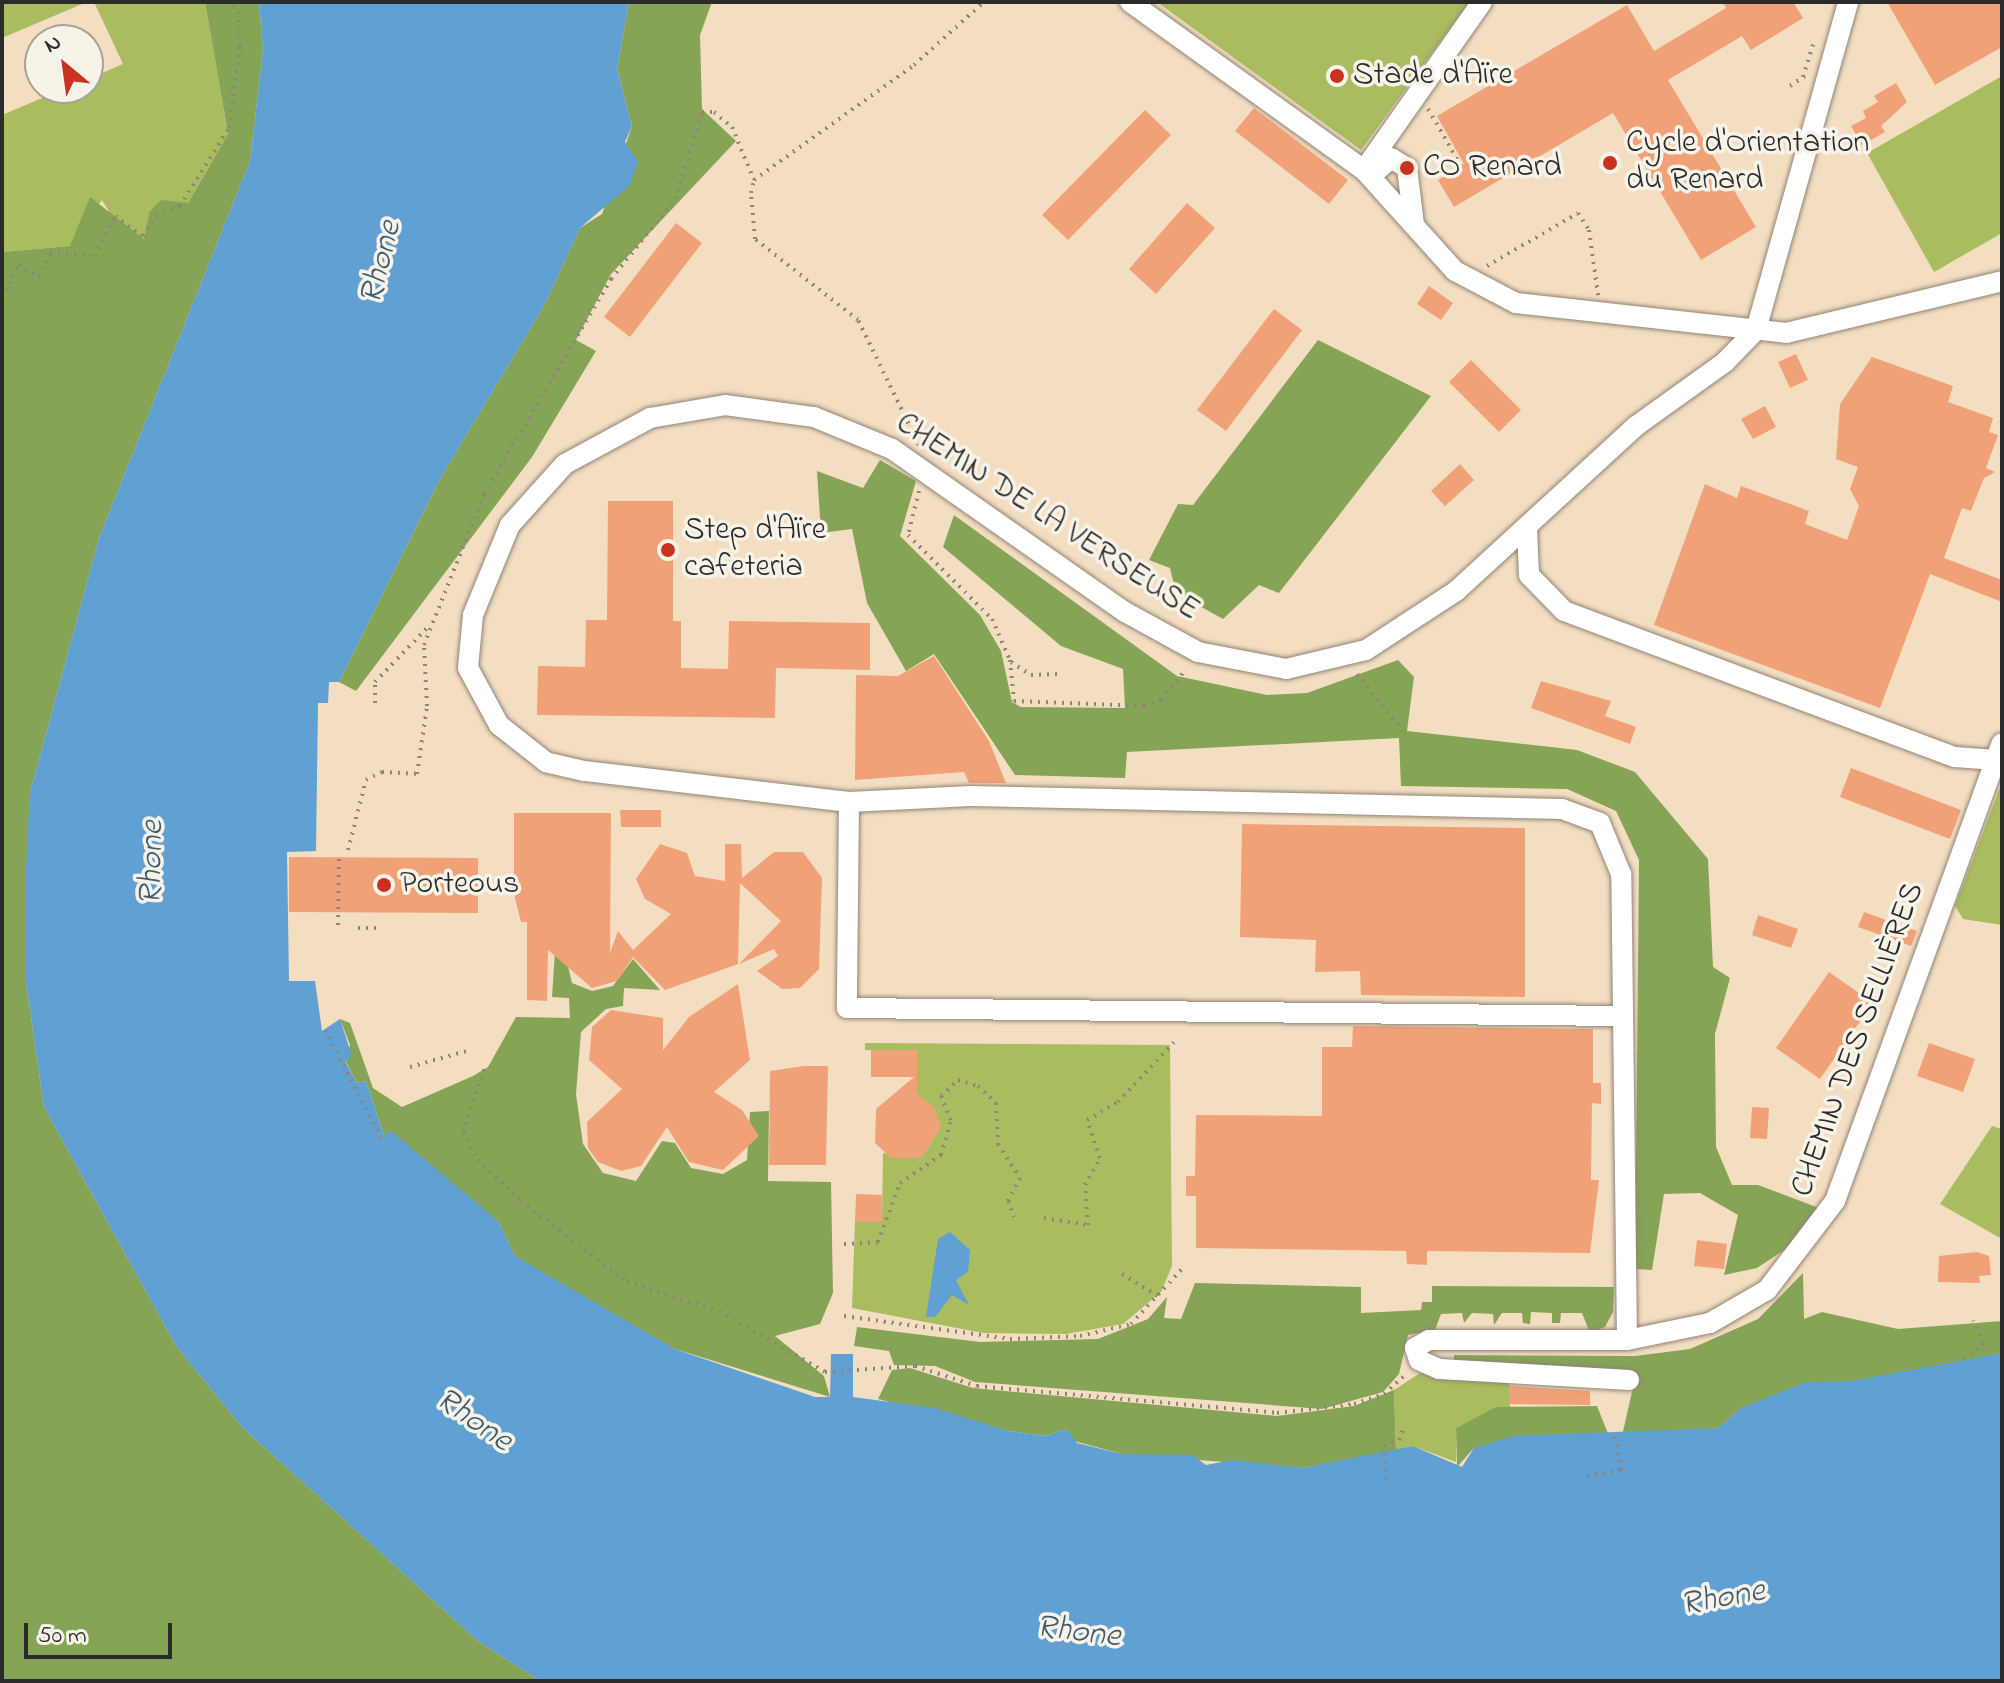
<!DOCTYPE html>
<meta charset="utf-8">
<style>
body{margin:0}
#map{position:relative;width:2004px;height:1683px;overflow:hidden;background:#f4dec2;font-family:"Indie Flower",sans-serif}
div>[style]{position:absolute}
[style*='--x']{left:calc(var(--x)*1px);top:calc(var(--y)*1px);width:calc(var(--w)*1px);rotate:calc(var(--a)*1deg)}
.green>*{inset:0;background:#a9bc60}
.forest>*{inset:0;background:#86a456}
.water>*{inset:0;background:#60a0d3}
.building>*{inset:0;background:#f0a178}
.path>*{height:4px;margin-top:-2px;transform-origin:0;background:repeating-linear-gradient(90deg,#908476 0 2px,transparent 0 8px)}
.roads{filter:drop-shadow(0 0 2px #908476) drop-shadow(0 0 2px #908476)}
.minor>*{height:20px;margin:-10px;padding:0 10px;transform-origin:10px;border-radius:10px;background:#fff}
.dots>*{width:22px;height:22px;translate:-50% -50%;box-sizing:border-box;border:4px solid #f7f3e8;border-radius:50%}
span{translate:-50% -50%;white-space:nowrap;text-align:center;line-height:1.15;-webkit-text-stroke:7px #f7f3e8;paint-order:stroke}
.poi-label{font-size:32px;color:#2b2b2b}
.left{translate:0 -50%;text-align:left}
.street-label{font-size:32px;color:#2b2b2b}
.water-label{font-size:34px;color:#405a6e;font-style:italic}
.frame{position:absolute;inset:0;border:4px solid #2b2b2b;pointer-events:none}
.north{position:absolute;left:24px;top:24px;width:80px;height:80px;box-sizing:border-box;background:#f7f3e8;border:2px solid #a5a39c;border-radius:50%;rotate:331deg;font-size:22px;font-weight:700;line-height:32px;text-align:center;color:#2b2b2b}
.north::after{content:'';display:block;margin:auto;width:28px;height:36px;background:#c8321e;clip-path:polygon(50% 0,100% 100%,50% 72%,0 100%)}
.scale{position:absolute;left:24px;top:1623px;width:148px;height:36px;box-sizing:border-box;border:4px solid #2b2b2b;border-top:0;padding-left:10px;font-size:24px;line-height:28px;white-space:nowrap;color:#2b2b2b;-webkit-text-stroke:6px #f7f3e8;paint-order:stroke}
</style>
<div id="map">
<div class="green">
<i style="clip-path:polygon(2px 2px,87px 2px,2px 38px)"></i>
<i style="clip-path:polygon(94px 2px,205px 2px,228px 134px,188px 203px,149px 212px,144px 240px,116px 223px,102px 200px,70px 246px,2px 252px,2px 115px,66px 88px,88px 88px,88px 79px,123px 64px)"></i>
<i style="clip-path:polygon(1157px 2px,1469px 2px,1361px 150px)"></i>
<i style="clip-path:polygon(2002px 76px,2002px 233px,1934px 272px,1867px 153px)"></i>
<i style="clip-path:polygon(2002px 782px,2002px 925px,1963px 919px,1955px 906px)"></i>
<i style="clip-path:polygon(865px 1043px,1170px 1045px,1172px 1266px,1161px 1292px,1123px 1324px,1066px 1334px,983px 1333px,852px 1308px,855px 1222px,882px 1222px,883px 1153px,921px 1158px,940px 1128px,935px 1109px,917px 1094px,916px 1050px,865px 1050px)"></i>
<i style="clip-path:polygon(1992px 1126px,2002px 1129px,2002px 1239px,1940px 1204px)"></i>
<i style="clip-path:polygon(1420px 1373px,1509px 1379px,1510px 1407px,1456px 1428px,1456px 1462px,1413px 1446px,1396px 1451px,1394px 1390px)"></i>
</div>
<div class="forest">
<i style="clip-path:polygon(205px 2px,259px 2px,263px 50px,250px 161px,99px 538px,30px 793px,26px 982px,44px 1107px,176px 1346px,242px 1427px,478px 1641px,540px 1681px,2px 1681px,2px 252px,70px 246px,90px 197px,144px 239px,149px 212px,161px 200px,188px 203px,228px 134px)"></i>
<i style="clip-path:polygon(629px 2px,712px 2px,700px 35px,702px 109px,736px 141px,611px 274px,576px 340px,596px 351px,532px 457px,356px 691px,339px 682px,440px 479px,545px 304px,580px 228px,602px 214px,632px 126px,617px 69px)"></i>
<i style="clip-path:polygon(1318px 340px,1431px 396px,1279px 593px,1259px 585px,1223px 619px,1176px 593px,1170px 568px,1149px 560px,1178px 504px,1193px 505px)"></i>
<i style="clip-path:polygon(880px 460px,916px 481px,900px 536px,980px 615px,1001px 651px,1012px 702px,1021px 707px,1125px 708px,1123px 669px,1061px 646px,943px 547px,954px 515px,1177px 676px,1267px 695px,1307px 693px,1398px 660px,1414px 677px,1407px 731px,1577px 750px,1635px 772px,1708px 859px,1713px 967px,1730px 978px,1715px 1034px,1716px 1147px,1732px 1185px,1758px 1185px,1819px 1208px,1796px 1242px,1757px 1268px,1724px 1275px,1738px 1215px,1700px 1193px,1664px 1194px,1652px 1270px,1635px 1269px,1639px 860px,1616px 811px,1567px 789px,1401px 786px,1399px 738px,1127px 752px,1125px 778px,1015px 775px,934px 654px,906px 671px,867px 603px,852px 529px,821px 533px,817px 471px,863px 488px)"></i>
<i style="clip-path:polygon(557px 921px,572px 983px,592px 991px,613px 986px,633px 959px,660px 990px,624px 988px,623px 1006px,606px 1009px,581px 1032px,576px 1094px,583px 1144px,603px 1173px,636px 1181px,662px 1141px,675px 1143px,691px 1168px,723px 1174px,747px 1160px,750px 1112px,769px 1111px,768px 1181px,831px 1182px,833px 1293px,820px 1324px,775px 1336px,824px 1376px,830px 1397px,675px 1349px,542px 1274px,515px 1256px,498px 1221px,384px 1135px,366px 1081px,357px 1083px,345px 1060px,350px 1045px,340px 1019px,350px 1023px,373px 1088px,402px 1107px,473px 1076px,488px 1067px,516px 1017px,570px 1018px,569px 998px,552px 997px)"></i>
<i style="clip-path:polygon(1803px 1273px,1804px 1319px,1822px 1312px,1898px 1329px,2002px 1321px,2002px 1353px,1741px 1408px,1718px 1428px,1622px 1436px,1636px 1374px,1454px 1364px,1454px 1355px,1635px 1356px,1690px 1349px,1758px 1319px)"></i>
<i style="clip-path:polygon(1195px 1283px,1361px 1287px,1361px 1313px,1421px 1310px,1422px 1302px,1432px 1302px,1432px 1286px,1614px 1287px,1613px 1312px,1605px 1327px,1590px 1333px,1582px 1313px,1561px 1313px,1560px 1323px,1552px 1323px,1552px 1313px,1531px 1312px,1530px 1324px,1523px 1323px,1522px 1313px,1502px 1313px,1494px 1325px,1493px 1314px,1472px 1313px,1464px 1323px,1462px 1313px,1441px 1314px,1435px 1330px,1408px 1335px,1399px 1374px,1383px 1392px,1322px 1409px,975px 1382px,935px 1366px,894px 1365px,889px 1351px,854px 1346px,857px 1327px,980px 1342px,1098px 1339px,1148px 1319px,1167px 1297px,1164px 1318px,1181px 1319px)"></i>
<i style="clip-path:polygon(910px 1368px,973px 1388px,1277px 1416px,1354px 1406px,1394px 1390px,1396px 1451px,1302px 1468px,1122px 1454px,1074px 1441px,1067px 1429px,1045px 1436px,1008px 1431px,878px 1399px,892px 1370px)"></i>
<i style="clip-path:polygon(1597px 1406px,1609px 1436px,1474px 1448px,1457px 1467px,1456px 1428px,1496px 1407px)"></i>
</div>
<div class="water">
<i style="clip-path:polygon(259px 2px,629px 2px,617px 69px,632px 126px,625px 142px,638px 162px,629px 186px,580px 228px,545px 304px,440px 479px,339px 682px,329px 682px,328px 703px,318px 703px,316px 851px,287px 852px,289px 981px,315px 981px,322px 1031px,340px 1019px,352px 1056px,345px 1061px,357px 1083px,366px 1081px,384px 1135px,391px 1131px,498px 1221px,515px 1256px,675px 1349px,815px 1397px,830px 1397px,831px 1354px,853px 1354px,853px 1397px,935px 1408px,1008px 1431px,1045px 1436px,1067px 1429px,1077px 1443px,1122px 1454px,1192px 1455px,1206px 1465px,1232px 1460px,1302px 1468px,1413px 1446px,1462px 1467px,1474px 1448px,1514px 1436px,1718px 1428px,1741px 1408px,1806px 1382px,1852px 1381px,2002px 1353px,2002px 1681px,540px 1681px,478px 1641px,242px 1427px,176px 1346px,44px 1107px,26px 982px,26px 869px,30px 793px,99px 538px,250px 161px,263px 50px)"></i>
<i style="clip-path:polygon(950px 1232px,970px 1250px,968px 1272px,956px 1280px,969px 1305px,952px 1295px,935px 1317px,926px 1317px,938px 1239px)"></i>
</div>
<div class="building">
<i style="clip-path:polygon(1723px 2px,1793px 2px,1803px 18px,1751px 50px,1742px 36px,1668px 80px,1756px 227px,1701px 260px,1613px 113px,1454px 207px,1438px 180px,1464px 164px,1437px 116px,1627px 5px,1654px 51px,1726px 8px)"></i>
<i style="clip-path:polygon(1887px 2px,2002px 2px,2002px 47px,1935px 85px)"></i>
<i style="clip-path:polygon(1896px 83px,1907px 102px,1881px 126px,1885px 132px,1862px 145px,1851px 126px,1866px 118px,1863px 111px,1878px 102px,1874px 96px)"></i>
<i style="clip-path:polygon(1254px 108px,1348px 180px,1329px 204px,1235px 131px)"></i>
<i style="clip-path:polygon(1145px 110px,1171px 135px,1068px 240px,1042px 215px)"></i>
<i style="clip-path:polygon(1187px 203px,1215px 228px,1156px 294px,1129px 269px)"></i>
<i style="clip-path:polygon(676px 223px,702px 243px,630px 337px,604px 317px)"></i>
<i style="clip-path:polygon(1429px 286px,1453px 303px,1441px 320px,1417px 304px)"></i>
<i style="clip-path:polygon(1274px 309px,1302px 330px,1226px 431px,1197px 410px)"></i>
<i style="clip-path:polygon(1796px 354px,1808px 380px,1790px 388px,1778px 362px)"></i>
<i style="clip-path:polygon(1872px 357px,1953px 386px,1948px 402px,1993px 418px,1989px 432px,1998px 435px,1986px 468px,1995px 472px,1984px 478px,1971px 511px,1962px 508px,1944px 558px,2002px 580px,2002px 602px,1930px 574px,1880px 708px,1654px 625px,1705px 484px,1737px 498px,1741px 486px,1809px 511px,1805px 524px,1847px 540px,1859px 506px,1850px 489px,1858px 467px,1836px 459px,1840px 404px)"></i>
<i style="clip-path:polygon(1471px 360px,1521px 410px,1499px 432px,1449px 382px)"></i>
<i style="clip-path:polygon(1765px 406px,1776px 427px,1753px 439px,1741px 419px)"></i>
<i style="clip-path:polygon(1460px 464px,1474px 480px,1445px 506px,1431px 491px)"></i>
<i style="clip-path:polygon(608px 501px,673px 501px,673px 621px,681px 621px,681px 668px,728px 669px,729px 621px,870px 623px,870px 670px,776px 668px,775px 718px,537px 715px,538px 666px,585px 667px,586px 620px,607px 620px)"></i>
<i style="clip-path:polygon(934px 656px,989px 741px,1006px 783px,969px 783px,964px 772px,855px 780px,856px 675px,898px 676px)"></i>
<i style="clip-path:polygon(1541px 681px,1611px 701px,1605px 716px,1636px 727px,1630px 744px,1531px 708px)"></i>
<i style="clip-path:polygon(1851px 768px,1961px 810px,1950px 839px,1840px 797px)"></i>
<i style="clip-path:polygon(620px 810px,661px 810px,661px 827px,621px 827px)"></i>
<i style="clip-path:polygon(514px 813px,611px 813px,610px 953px,618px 931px,633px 950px,671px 914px,645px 899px,636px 879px,660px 844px,687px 853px,695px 876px,725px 881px,725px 844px,741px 844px,742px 878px,774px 852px,803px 852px,822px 878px,819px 969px,800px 988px,782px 989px,757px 971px,778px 956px,774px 949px,739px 964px,781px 921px,740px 883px,738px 964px,665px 990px,633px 957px,617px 981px,592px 988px,548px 950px,547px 1001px,527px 1000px,527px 922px,521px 922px,514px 894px)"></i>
<i style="clip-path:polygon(1242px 824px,1525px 828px,1525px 997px,1361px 995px,1360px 971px,1315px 972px,1316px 940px,1240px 937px)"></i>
<i style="clip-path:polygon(289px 857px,478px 858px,478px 913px,289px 912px)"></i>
<i style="clip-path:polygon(1864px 912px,1917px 931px,1911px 946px,1858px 927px)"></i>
<i style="clip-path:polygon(1758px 915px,1798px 929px,1791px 948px,1752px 935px)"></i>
<i style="clip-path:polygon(1829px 972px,1873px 1003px,1820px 1079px,1776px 1048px)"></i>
<i style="clip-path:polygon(738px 984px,750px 1060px,714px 1092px,742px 1110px,759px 1136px,723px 1170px,689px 1162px,667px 1127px,641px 1166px,621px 1171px,598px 1162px,588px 1148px,587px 1122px,622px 1089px,589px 1060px,592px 1027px,611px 1010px,663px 1018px,663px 1050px,689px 1017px)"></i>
<i style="clip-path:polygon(1353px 1026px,1593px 1029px,1593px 1083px,1601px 1083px,1601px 1104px,1592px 1103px,1591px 1180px,1599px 1180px,1590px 1253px,1427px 1251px,1427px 1265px,1407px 1264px,1406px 1251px,1196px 1248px,1196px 1196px,1186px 1196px,1186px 1176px,1195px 1176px,1196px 1115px,1322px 1116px,1322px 1047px,1352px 1047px)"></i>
<i style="clip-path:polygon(1929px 1043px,1975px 1059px,1963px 1092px,1917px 1076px)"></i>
<i style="clip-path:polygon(871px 1050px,917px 1050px,917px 1093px,936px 1110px,940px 1128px,921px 1158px,891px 1158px,875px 1143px,876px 1109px,914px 1077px,871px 1077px)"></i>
<i style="clip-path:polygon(804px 1066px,828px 1066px,826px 1165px,769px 1165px,770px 1071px)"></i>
<i style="clip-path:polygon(1752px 1107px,1769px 1108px,1767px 1139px,1750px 1138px)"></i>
<i style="clip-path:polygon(856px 1194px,882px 1195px,882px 1222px,855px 1222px)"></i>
<i style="clip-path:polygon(1697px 1240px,1727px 1244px,1724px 1269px,1694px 1266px)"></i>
<i style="clip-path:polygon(1977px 1252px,1989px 1256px,1991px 1275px,1979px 1276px,1980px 1283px,1938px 1282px,1939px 1256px)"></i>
<i style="clip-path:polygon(1509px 1386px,1590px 1391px,1590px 1405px,1509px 1404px)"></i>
</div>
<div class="path">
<i style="--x:1803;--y:77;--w:34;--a:-73"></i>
<i style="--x:1790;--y:86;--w:18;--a:-34"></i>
<i style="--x:1428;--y:109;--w:66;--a:59.9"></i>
<i style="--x:1487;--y:266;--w:105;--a:-30.2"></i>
<i style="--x:1578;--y:213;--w:20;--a:57"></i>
<i style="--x:1589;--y:230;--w:66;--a:82.1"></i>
<i style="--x:2;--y:287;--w:6;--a:45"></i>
<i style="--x:6;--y:291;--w:29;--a:-65"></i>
<i style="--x:18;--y:265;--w:24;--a:30"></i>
<i style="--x:39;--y:277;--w:27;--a:-66"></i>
<i style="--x:50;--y:252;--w:45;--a:5.1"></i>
<i style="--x:95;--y:256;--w:45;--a:-63.4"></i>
<i style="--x:115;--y:216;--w:34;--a:36"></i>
<i style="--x:143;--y:236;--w:23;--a:-56"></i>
<i style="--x:156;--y:217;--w:26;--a:-25"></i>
<i style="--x:180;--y:206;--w:92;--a:-57.9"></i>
<i style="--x:229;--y:128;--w:83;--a:-82.4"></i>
<i style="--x:240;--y:46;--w:32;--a:-92"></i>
<i style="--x:239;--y:14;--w:14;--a:-124"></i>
<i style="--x:919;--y:445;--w:139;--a:-116"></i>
<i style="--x:858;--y:320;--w:131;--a:-141.8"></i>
<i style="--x:755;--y:239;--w:46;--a:-95"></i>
<i style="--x:751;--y:193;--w:13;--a:-77"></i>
<i style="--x:754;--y:180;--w:197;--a:-35.7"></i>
<i style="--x:914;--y:65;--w:94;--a:-42"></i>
<i style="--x:919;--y:491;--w:45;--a:104"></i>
<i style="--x:908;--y:535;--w:119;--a:45"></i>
<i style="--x:992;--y:619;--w:45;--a:66.3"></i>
<i style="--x:1010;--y:660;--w:41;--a:84.4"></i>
<i style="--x:1014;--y:701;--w:130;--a:2.2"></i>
<i style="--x:1144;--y:706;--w:18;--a:-19"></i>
<i style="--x:1161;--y:700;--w:36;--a:-51"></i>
<i style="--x:1011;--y:662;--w:24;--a:33"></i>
<i style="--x:1031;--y:675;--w:28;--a:-2"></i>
<i style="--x:1357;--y:674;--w:73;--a:51.1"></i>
<i style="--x:375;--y:703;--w:21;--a:-90"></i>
<i style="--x:375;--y:682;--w:74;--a:-46.1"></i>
<i style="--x:348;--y:850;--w:72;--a:-75.6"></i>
<i style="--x:366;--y:780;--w:18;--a:-27"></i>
<i style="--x:382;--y:772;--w:35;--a:3"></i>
<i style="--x:417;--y:774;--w:69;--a:-81.6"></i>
<i style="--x:427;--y:706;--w:61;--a:-92.8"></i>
<i style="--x:424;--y:645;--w:162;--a:-68.3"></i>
<i style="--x:484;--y:494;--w:250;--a:-59.4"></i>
<i style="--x:611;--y:279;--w:102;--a:-51.3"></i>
<i style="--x:675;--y:199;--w:91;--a:-72.8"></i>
<i style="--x:702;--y:112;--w:12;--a:0"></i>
<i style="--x:714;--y:112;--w:23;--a:40"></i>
<i style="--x:732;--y:127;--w:57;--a:67.5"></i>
<i style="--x:338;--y:925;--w:68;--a:-89.2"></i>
<i style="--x:358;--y:928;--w:22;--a:0"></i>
<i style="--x:325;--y:1030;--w:121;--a:62.4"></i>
<i style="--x:410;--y:1067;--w:62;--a:-15.8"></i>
<i style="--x:484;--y:1069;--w:67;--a:108.2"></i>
<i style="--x:463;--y:1133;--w:31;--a:61"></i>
<i style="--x:478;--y:1160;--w:59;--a:43.6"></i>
<i style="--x:521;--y:1201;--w:133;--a:37.4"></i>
<i style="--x:627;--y:1282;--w:96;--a:17.5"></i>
<i style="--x:719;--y:1311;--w:122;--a:29.9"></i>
<i style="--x:825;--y:1372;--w:90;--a:-3.8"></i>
<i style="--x:915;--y:1366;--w:65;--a:17.9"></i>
<i style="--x:977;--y:1386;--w:301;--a:5.1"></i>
<i style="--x:1277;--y:1413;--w:78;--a:-6.7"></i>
<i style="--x:1354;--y:1404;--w:32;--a:-18"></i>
<i style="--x:1384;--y:1394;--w:31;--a:-42"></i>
<i style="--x:1044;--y:1218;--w:45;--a:9"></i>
<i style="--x:1088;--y:1225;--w:40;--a:-94.3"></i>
<i style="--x:1085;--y:1185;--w:31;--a:-61"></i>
<i style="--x:1100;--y:1158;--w:40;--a:-108.9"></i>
<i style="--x:1087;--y:1120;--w:36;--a:-30"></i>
<i style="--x:1118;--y:1102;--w:86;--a:-46.9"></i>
<i style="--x:844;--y:1244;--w:34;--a:-3"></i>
<i style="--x:878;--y:1242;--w:63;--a:-69.6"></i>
<i style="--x:900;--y:1183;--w:50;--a:-34.3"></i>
<i style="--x:941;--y:1155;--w:36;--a:-74"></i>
<i style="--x:951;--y:1120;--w:26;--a:-113"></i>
<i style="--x:941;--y:1096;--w:23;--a:-43"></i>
<i style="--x:958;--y:1080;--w:21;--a:17"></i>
<i style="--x:978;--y:1086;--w:25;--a:43"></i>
<i style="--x:996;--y:1103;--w:41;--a:87.2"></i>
<i style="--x:998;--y:1144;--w:40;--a:57.1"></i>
<i style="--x:1020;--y:1178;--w:26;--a:118"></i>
<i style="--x:1008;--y:1201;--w:17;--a:69"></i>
<i style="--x:1122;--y:1274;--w:46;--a:31.6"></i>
<i style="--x:844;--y:1316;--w:168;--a:7.9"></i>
<i style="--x:1010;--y:1339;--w:70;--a:-2.5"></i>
<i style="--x:1080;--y:1336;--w:52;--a:-13.2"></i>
<i style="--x:1131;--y:1324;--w:75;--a:-47.2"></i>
<i style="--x:1964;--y:1360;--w:26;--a:-40"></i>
<i style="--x:1984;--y:1343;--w:25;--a:-116"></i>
<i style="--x:1587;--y:1476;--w:36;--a:-10"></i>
<i style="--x:1622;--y:1470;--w:35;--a:-102"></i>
<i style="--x:1385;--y:1479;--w:33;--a:-92"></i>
<i style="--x:1384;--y:1446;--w:16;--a:-22"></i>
<i style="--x:1399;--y:1440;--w:14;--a:-69"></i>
</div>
<div class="roads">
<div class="minor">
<i style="--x:1130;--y:2;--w:288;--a:35.7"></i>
<i style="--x:1364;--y:170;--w:136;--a:48"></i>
<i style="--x:1455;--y:271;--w:69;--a:27.7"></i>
<i style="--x:1516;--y:303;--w:272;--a:6.3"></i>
<i style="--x:1786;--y:333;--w:222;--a:-13.5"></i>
<i style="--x:1364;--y:170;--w:205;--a:-54.9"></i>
<i style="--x:1372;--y:175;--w:25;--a:-42"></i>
<i style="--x:1391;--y:158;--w:19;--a:32"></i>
<i style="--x:1407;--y:168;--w:56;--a:82.9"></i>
<i style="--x:1527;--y:528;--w:47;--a:87.6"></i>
<i style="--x:1529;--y:575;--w:50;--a:45.8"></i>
<i style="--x:1564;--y:611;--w:417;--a:20.5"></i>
<i style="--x:1955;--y:757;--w:41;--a:4.2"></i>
<i style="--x:849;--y:802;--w:206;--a:90.6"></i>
<i style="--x:847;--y:1008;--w:775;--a:0.59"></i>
<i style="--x:1627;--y:1340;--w:466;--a:-90.7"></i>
<i style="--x:1621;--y:874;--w:55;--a:-112.4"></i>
<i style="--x:1600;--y:823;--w:40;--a:-159.8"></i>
<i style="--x:1562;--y:809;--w:591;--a:-178.74"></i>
<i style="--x:971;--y:796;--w:122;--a:177.2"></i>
<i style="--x:849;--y:802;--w:267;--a:-173.3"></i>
<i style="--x:584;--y:771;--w:39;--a:-167"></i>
<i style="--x:546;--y:762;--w:60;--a:-141.8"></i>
<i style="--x:499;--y:725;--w:65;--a:-118.5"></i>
<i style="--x:468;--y:668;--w:53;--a:-84.6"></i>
<i style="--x:473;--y:615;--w:97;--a:-67.7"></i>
<i style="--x:510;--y:525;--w:82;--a:-48"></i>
<i style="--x:565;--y:464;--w:97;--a:-28.4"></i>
<i style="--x:650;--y:418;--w:76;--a:-9.8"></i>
<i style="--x:725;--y:405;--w:90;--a:7.7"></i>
<i style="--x:814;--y:417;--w:84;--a:22.3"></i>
<i style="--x:892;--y:449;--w:284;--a:35"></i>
<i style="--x:1125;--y:612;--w:83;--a:28.7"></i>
<i style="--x:1198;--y:652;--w:90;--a:10.9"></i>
<i style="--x:1286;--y:669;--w:82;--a:-13.4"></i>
<i style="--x:1366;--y:650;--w:108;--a:-33.2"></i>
<i style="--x:1456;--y:591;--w:244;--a:-42.5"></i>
<i style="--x:1636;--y:426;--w:110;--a:-35.7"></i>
<i style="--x:1725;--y:362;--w:45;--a:-45.9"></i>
<i style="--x:1756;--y:330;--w:341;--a:-74.3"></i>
<i style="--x:1629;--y:1380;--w:190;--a:-176.7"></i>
<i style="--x:1439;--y:1369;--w:22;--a:-156"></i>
<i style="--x:1419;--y:1360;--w:13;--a:-108"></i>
<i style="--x:1415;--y:1348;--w:16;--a:-30"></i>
<i style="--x:1429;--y:1340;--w:198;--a:0"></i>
<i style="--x:1627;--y:1340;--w:85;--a:-11.6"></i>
<i style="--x:1710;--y:1323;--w:66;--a:-30.1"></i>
<i style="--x:1767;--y:1290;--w:112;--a:-52.6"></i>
<i style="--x:1835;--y:1201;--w:487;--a:-70"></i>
</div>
</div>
<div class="dots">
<i style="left:1337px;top:76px;background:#c8321e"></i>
<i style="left:1610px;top:163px;background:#c8321e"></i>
<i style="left:1407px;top:168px;background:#c8321e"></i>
<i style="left:668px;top:550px;background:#c8321e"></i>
<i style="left:384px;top:885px;background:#c8321e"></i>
</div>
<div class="poi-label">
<span class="left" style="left:1353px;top:76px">Stade d'Aïre</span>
<span class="left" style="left:1626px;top:163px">Cycle d'Orientation<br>du Renard</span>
<span class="left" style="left:1423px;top:168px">CO Renard</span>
<span class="left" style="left:684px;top:550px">Step d'Aïre<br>cafeteria</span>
<span class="left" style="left:400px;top:885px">Porteous</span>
</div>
<div class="street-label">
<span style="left:1047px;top:518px;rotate:33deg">CHEMIN DE LA VERSEUSE</span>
<span style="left:1859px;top:1040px;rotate:-70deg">CHEMIN DES SELLIÈRES</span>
</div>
<div class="water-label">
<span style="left:382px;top:263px;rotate:-76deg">Rhone</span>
<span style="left:153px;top:863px;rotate:-89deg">Rhone</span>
<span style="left:473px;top:1421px;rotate:35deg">Rhone</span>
<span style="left:1723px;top:1599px;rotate:-10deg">Rhone</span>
<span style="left:1078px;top:1633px;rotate:7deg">Rhone</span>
</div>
<div class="frame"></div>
<div class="north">N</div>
<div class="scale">50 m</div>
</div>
